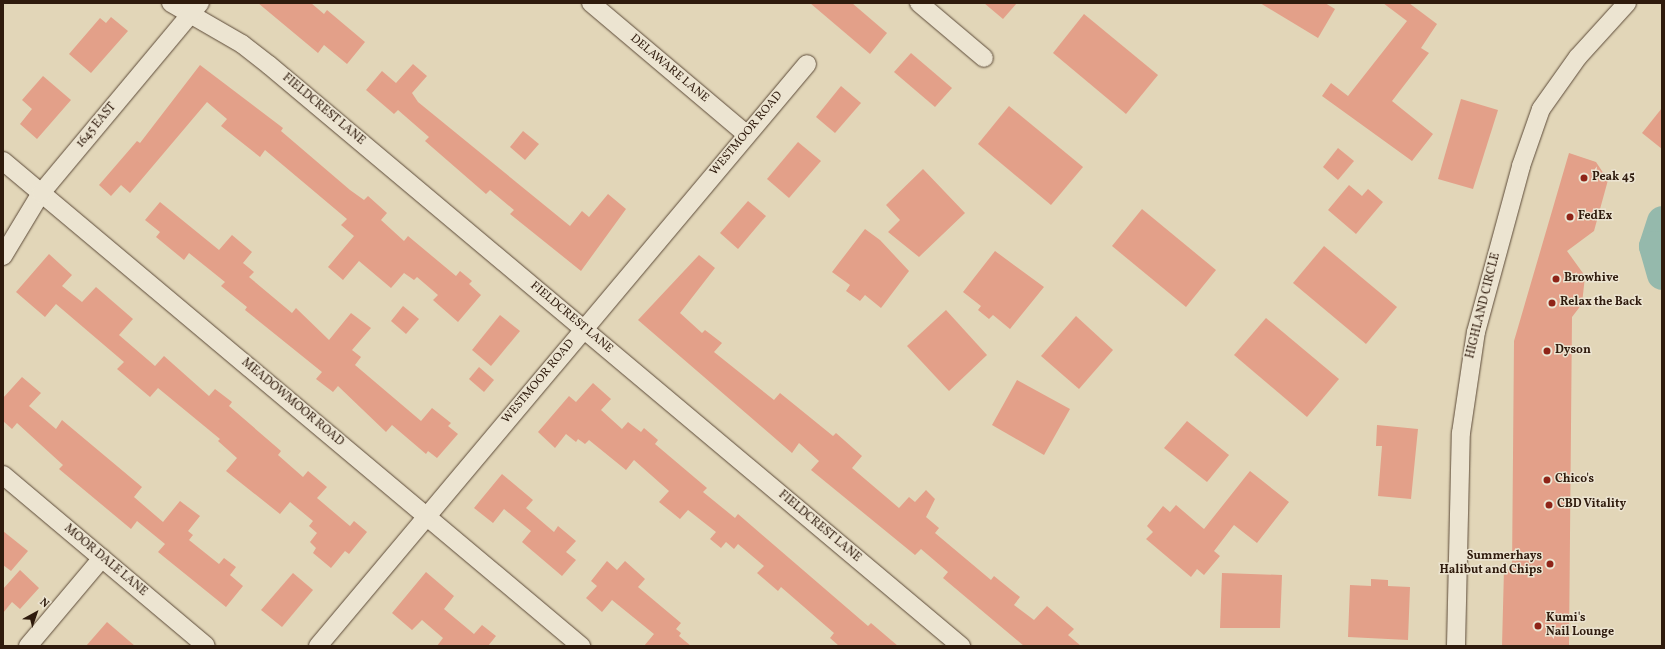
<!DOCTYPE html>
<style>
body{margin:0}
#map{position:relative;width:1665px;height:649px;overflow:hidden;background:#e2d6b8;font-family:Vollkorn,serif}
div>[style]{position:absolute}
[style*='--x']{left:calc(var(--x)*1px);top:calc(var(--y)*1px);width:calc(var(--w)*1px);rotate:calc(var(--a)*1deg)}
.river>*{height:31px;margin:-15.5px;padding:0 15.5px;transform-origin:15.5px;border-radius:15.5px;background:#95b9ac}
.building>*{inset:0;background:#e3a089}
.roads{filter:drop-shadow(0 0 1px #5c4a38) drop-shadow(0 0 1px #5c4a38)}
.street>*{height:18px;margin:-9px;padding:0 9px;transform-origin:9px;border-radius:9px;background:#ece4d1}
.dots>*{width:11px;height:11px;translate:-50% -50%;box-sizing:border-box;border:2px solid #ece4d1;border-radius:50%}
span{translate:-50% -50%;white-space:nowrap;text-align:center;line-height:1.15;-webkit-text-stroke:3px #ece4d1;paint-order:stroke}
.street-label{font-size:12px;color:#2f1b0d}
.poi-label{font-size:12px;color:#2f1b0d;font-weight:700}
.left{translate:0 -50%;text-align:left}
.right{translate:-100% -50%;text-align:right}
.frame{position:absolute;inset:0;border:4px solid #2f1b0d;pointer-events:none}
.north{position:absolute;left:16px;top:593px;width:40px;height:40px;-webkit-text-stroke:3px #ece4d1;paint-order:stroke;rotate:40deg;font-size:11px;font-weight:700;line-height:16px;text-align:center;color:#2f1b0d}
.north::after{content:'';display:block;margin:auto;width:14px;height:18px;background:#2f1b0d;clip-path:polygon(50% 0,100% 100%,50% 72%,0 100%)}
</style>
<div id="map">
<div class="river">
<i style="--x:1662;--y:221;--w:26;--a:108"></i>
<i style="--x:1654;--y:246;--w:29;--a:74"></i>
</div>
<div class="building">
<i style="clip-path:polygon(258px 3px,311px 3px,324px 14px,327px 10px,365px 42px,347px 64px,324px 45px,318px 53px)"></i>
<i style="clip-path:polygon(810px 3px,852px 3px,887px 33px,870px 54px)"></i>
<i style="clip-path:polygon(984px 3px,1017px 3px,1003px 19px)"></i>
<i style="clip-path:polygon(1260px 3px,1325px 3px,1335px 9px,1318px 38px)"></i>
<i style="clip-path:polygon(1383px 3px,1409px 3px,1437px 24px,1421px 48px,1429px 53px,1392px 101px,1433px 134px,1412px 161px,1322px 96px,1331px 83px,1348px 96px,1407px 21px)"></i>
<i style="clip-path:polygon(1084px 14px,1158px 75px,1126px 114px,1053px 53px)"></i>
<i style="clip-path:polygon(111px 17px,128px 31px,91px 73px,69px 54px,100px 18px,106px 23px)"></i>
<i style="clip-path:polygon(911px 53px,952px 88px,935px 107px,894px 72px)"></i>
<i style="clip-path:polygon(413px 64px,427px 76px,412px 93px,418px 102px,570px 226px,582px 211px,589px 217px,608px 194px,626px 209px,581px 271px,510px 214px,514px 210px,490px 190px,486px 194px,425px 141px,429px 137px,398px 110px,394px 114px,366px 90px,382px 71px,396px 83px)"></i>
<i style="clip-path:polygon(200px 65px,283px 128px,281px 131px,350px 190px,364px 200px,368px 196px,387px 213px,381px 220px,404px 241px,408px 236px,456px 276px,460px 271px,472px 281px,469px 284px,481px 295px,458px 322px,433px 300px,438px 295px,417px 277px,414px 280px,404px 273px,391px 288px,359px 261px,343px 280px,328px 267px,354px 236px,341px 225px,347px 219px,265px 150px,260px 157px,221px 126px,227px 119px,207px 102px,130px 193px,121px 185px,111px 196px,99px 185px,137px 141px,140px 143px)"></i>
<i style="clip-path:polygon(43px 76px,71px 100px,37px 139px,20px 124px,32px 109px,22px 100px)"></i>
<i style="clip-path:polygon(841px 86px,861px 103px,835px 133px,816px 117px)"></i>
<i style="clip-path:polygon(1461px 99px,1498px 110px,1473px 189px,1438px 179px)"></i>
<i style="clip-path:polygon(1009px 106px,1083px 167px,1051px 205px,978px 144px)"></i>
<i style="clip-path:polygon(1662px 108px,1662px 149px,1642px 133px)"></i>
<i style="clip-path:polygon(523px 131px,539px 144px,525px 160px,510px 147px)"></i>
<i style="clip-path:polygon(798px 142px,821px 161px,789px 198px,767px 179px)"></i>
<i style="clip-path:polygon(1338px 148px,1354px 161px,1338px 180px,1323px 167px)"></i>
<i style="clip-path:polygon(1569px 153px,1596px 162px,1608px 180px,1594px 231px,1567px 251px,1585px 276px,1582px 304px,1572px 317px,1569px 646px,1502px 646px,1504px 569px,1512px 569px,1514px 341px)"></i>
<i style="clip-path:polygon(923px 169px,965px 213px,919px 257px,888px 232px,900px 220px,886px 205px)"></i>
<i style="clip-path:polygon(1349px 185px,1362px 196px,1368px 189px,1383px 202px,1356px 234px,1328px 210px)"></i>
<i style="clip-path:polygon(748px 201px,766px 216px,738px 249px,720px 233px)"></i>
<i style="clip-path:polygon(160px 202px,219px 250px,232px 235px,252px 252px,243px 263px,254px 272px,249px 277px,292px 313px,296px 308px,329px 340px,351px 313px,371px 328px,352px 350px,361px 357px,355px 365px,421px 421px,432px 408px,451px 423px,448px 426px,458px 434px,437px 458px,428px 451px,426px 454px,392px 425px,386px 432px,338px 386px,333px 392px,316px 379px,322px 372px,245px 310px,247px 307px,221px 286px,225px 282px,189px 253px,184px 260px,156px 237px,160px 232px,145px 220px)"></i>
<i style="clip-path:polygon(1142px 209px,1216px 270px,1186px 307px,1112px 246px)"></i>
<i style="clip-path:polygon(865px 229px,880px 240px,909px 271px,881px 308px,865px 295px,860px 301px,846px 291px,850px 285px,832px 272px)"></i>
<i style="clip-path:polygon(1324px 246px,1397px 307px,1366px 344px,1293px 283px)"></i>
<i style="clip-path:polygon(995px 251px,1044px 287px,1010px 329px,993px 315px,989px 319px,978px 310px,981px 306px,963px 292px)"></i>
<i style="clip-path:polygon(49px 254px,72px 275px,62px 286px,82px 302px,96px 287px,133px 319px,119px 335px,155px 366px,164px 356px,209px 396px,215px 389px,232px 402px,229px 406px,281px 451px,278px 455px,303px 477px,308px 471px,327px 487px,317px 498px,350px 526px,354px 521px,367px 532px,349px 554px,345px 551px,331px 568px,313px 553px,316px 548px,310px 542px,317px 533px,309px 526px,313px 521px,290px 502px,280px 514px,226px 471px,237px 458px,218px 441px,220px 439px,158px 388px,150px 397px,117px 369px,124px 362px,56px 304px,45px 317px,16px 292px)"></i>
<i style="clip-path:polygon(699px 255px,715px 268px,680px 313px,702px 333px,705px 330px,722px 343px,714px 352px,774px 400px,780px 393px,833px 436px,836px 433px,862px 456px,852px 468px,899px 508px,909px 497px,915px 502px,926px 490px,935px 499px,926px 517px,939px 528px,935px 533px,991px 580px,994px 576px,1020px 597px,1014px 605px,1034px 620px,1047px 606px,1074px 629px,1068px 635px,1081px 646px,1024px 646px,943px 578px,948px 572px,921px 549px,915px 555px,811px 470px,819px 461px,799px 443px,792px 453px,638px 320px)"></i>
<i style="clip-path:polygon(403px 306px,419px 319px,406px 334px,391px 321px)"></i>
<i style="clip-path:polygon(946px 310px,987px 355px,949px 391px,907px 346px)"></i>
<i style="clip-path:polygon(500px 315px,520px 331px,491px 366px,472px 350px)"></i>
<i style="clip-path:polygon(1076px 316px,1113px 350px,1079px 389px,1041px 356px)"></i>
<i style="clip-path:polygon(1266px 318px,1339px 379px,1307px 417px,1234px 355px)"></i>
<i style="clip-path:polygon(479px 367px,494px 380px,484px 392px,469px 379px)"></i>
<i style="clip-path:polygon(22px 377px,41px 393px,29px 406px,56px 429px,62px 420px,142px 487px,134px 497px,163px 522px,180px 501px,200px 516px,188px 531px,193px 535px,189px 540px,219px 564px,224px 558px,236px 567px,230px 575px,243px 586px,226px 607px,158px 552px,165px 544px,137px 521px,131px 529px,59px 469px,63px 465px,17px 423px,12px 429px,3px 421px,3px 398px)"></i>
<i style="clip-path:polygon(1017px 380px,1070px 409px,1044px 455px,992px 425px)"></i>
<i style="clip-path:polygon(593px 383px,611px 399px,601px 410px,622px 429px,628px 422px,641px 432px,644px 428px,658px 440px,655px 444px,707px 488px,703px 492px,735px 518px,738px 514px,868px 626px,871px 623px,898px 646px,839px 646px,830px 638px,834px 633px,781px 587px,778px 591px,757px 573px,764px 566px,738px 544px,734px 549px,726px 542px,721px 548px,710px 539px,716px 532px,688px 510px,680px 519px,659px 502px,669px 491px,634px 460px,626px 470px,589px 440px,585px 444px,578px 439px,576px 442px,566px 434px,555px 448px,538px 432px,569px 396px,576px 402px)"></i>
<i style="clip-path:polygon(1187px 421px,1229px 455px,1207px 482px,1164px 448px)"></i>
<i style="clip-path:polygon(1377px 425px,1418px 429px,1411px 499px,1378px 496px,1382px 446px,1376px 446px)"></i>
<i style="clip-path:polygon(1250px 471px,1289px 502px,1257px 543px,1234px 525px,1214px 551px,1220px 556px,1204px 575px,1197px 569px,1191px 577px,1146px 539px,1153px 532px,1147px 526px,1163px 506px,1170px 512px,1176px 505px,1204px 529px)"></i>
<i style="clip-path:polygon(502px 474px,533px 500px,526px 508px,554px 532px,558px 526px,576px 541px,566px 552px,576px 560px,562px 576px,522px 542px,531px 531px,504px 509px,493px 523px,474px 508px)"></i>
<i style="clip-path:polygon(3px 531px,28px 551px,11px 571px,3px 565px)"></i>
<i style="clip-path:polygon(607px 561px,617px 570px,625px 561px,645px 579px,638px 587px,681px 623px,676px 629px,681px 633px,679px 636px,691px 646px,644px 646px,654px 634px,612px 600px,602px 612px,586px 598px,597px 586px,591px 581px)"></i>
<i style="clip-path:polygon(20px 570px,39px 588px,20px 609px,12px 602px,3px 613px,3px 589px)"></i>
<i style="clip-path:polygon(426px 572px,454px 596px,444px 609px,474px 634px,482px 625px,496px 636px,488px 646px,437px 646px,443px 638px,422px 620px,412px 630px,392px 613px)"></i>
<i style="clip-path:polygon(293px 573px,313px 590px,282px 627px,261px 610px)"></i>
<i style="clip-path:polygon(1222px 573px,1282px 575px,1280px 628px,1220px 628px)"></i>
<i style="clip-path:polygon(1371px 579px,1388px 580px,1388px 586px,1410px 587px,1408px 640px,1348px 637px,1350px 585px,1371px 586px)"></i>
<i style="clip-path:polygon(107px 622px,135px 646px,86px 646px)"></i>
</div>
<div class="roads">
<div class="street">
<i style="--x:171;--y:3;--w:82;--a:30"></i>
<i style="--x:242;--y:44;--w:34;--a:38"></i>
<i style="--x:269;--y:65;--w:904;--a:40.02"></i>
<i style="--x:591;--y:3;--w:204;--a:40.2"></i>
<i style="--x:919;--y:3;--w:85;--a:40.2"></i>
<i style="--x:3;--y:161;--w:755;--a:40"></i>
<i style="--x:3;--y:256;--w:74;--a:-58.9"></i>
<i style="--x:41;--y:193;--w:248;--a:-50.1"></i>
<i style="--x:3;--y:475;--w:265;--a:40.1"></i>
<i style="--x:28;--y:646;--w:115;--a:-49.9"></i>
<i style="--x:318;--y:646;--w:760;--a:-49.96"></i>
<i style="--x:1456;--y:646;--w:213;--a:-88.7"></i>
<i style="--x:1461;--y:433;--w:102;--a:-81.6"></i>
<i style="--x:1476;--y:332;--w:172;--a:-74.8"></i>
<i style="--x:1521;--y:166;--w:60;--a:-70.7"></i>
<i style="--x:1541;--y:109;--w:64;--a:-54.6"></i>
<i style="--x:1578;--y:57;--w:73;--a:-47.8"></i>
</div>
</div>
<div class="dots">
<i style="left:1584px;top:178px;background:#8f2418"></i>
<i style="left:1570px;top:217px;background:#8f2418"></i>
<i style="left:1556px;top:279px;background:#8f2418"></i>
<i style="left:1552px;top:303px;background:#8f2418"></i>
<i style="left:1547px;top:351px;background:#8f2418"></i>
<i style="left:1547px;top:480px;background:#8f2418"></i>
<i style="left:1549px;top:505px;background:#8f2418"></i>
<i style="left:1550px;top:564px;background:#8f2418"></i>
<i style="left:1538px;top:626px;background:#8f2418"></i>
</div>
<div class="street-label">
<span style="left:669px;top:69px;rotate:40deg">DELAWARE LANE</span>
<span style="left:323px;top:110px;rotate:40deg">FIELDCREST LANE</span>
<span style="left:97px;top:126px;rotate:-50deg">1645 EAST</span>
<span style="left:747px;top:134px;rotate:-50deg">WESTMOOR ROAD</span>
<span style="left:1484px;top:306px;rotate:-76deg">HIGHLAND CIRCLE</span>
<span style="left:571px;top:318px;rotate:40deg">FIELDCREST LANE</span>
<span style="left:539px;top:382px;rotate:-50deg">WESTMOOR ROAD</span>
<span style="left:292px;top:403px;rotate:40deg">MEADOWMOOR ROAD</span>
<span style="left:819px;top:527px;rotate:40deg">FIELDCREST LANE</span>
<span style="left:105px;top:561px;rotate:40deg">MOOR DALE LANE</span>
</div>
<div class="poi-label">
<span class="left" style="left:1592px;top:178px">Peak 45</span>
<span class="left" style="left:1578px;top:217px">FedEx</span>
<span class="left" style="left:1564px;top:279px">Browhive</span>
<span class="left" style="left:1560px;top:303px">Relax the Back</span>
<span class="left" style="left:1555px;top:351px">Dyson</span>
<span class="left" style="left:1555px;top:480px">Chico's</span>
<span class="left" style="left:1557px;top:505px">CBD Vitality</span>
<span class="right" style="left:1542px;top:564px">Summerhays<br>Halibut and Chips</span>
<span class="left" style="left:1546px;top:626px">Kumi's<br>Nail Lounge</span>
</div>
<div class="frame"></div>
<div class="north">N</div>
</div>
